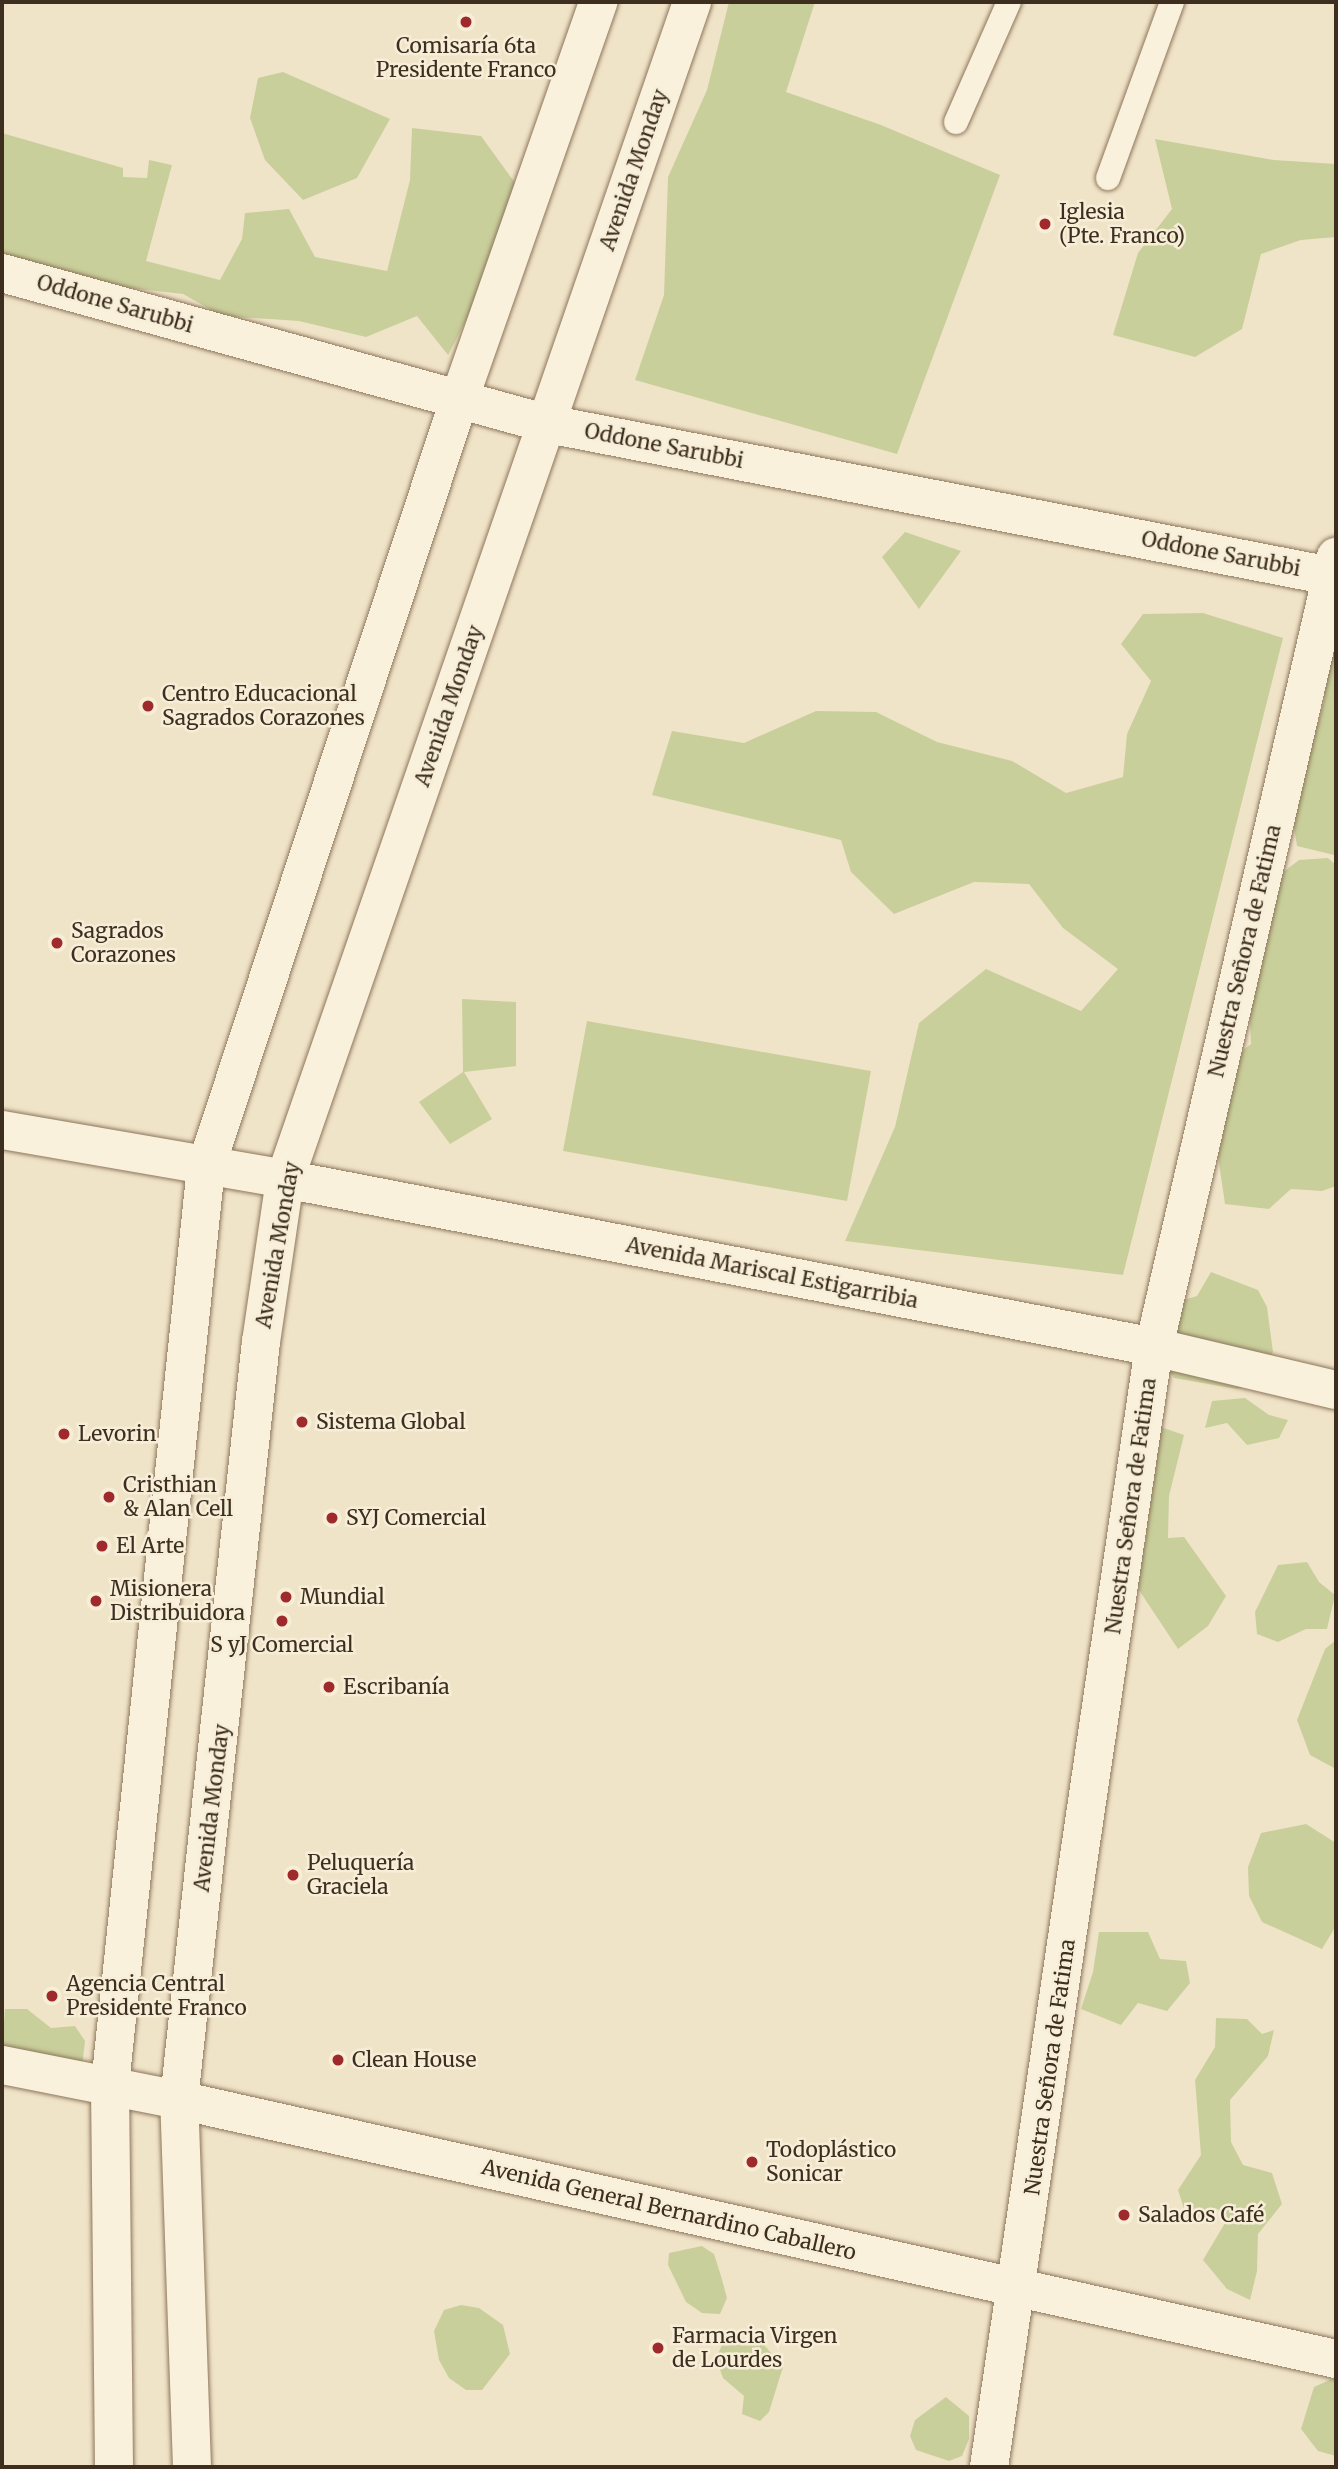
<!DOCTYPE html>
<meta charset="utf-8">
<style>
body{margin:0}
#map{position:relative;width:1338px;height:2469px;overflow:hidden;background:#f0e4c8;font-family:Merriweather,serif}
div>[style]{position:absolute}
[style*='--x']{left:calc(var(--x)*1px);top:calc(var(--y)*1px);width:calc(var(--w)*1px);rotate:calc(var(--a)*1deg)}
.green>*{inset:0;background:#c9cf9b}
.roads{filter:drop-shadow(0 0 2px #8d765c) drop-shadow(0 0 2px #8d765c)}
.service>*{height:24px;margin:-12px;padding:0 12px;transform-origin:12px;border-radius:12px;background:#faf1dc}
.minor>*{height:38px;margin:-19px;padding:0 19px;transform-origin:19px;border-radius:19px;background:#faf1dc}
.tertiary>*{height:38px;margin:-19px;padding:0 19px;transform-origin:19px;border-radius:19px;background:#faf1dc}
.secondary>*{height:38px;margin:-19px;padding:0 19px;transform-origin:19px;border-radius:19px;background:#faf1dc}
.dots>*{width:19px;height:19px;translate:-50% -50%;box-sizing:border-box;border:4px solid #f7eed8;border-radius:50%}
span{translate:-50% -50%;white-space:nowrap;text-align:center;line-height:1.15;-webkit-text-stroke:5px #f7eed8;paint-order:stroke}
.poi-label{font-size:21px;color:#3d2e20}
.left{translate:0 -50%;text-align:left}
.street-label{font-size:21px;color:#3d2e20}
.frame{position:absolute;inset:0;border:4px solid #3d2e20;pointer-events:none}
</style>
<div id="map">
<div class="green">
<i style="clip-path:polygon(729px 2px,815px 2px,786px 92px,881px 125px,1000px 175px,897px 454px,635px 380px,664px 295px,668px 177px,707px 90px)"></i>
<i style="clip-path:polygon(283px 72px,390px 119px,357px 178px,303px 200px,265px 160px,250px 118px,258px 78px)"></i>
<i style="clip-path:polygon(412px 128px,481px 136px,521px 191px,487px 280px,448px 355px,417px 316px,366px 337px,299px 321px,222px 316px,183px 294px,121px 287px,2px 257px,2px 133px,123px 168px,123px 177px,147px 178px,149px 160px,172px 165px,146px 261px,220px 280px,242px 239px,245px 213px,289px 209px,315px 257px,387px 271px,410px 180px)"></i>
<i style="clip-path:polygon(1155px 139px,1274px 160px,1336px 164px,1336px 237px,1301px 240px,1261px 254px,1242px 329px,1195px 357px,1113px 335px,1138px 253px,1172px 209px)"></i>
<i style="clip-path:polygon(905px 532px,961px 551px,919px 609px,882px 557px)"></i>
<i style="clip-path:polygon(1203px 613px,1283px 638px,1123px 1275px,845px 1241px,895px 1127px,919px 1023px,986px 969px,1081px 1011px,1118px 969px,1063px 928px,1029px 884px,974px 882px,894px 914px,851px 872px,841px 840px,652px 795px,672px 731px,744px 743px,816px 711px,876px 712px,937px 742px,1012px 761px,1066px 793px,1123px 777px,1127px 734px,1151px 681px,1121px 644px,1143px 614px)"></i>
<i style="clip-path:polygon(1336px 645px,1336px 851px,1334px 855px,1297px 846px,1291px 808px,1303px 748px,1318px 724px,1325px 697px,1317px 682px)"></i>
<i style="clip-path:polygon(1328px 858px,1336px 865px,1336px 1186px,1322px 1191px,1291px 1189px,1269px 1209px,1225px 1204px,1217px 1150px,1217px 1070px,1251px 1044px,1250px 1021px,1243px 1004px,1258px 891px,1299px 860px)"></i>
<i style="clip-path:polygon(462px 999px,516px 1002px,516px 1066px,464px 1072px,492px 1119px,450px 1144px,419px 1102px,463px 1072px)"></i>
<i style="clip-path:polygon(587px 1021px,871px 1071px,847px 1201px,563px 1151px)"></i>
<i style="clip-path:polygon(1211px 1272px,1258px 1290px,1267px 1307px,1273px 1352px,1256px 1385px,1237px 1389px,1174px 1378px,1154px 1347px,1163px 1306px,1197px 1296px)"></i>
<i style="clip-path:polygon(1245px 1398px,1269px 1415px,1288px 1420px,1279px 1438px,1247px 1445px,1227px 1423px,1205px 1428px,1212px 1401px)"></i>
<i style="clip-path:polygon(1161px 1427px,1184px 1435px,1169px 1496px,1168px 1538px,1184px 1537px,1226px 1596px,1208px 1626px,1178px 1649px,1139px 1590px,1134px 1569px,1146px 1541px,1144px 1502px)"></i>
<i style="clip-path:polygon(1307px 1562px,1319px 1582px,1335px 1595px,1327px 1629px,1306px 1629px,1278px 1642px,1257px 1634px,1255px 1612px,1278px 1565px)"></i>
<i style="clip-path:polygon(1336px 1640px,1336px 1769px,1310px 1755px,1297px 1720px,1325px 1649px)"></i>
<i style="clip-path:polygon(1306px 1824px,1336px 1843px,1336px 1926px,1322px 1949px,1262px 1922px,1249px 1896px,1248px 1867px,1261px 1833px)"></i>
<i style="clip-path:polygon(1099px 1932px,1148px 1932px,1160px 1959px,1186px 1961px,1190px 1983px,1167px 2011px,1138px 2003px,1121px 2025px,1081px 2009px,1093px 1972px)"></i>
<i style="clip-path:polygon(5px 2009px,27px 2009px,51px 2028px,75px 2026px,85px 2041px,82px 2067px,62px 2096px,35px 2084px,2px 2050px)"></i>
<i style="clip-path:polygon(1216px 2018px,1247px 2019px,1262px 2034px,1274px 2030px,1268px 2056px,1230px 2100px,1231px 2142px,1243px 2165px,1272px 2173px,1282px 2204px,1258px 2234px,1257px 2271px,1250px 2300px,1227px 2289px,1203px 2260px,1228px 2218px,1217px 2209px,1189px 2224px,1178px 2190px,1201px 2155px,1195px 2080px,1215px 2047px)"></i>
<i style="clip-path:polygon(702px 2246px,714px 2254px,721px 2276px,727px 2298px,720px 2314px,702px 2313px,686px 2302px,668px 2265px,669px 2253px)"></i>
<i style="clip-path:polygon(461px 2305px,479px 2308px,503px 2325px,510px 2354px,482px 2390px,466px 2390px,449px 2378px,439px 2360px,434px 2331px,444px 2310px)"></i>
<i style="clip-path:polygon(759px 2339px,783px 2367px,769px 2412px,760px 2421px,742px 2414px,744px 2396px,723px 2378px,716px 2359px,724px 2340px,734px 2344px)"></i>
<i style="clip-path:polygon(1336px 2377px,1336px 2456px,1318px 2451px,1301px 2429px,1314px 2387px)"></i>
<i style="clip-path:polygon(946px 2397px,969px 2416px,969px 2439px,962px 2456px,949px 2461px,916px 2450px,910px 2436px,915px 2420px)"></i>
</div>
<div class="roads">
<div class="service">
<i style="--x:956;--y:122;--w:131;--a:-66.2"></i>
<i style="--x:1108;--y:178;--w:187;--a:-70"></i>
</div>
<div class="minor">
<i style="--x:2;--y:273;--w:566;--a:15.46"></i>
<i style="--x:548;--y:424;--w:803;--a:10.99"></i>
<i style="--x:989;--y:2467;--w:1132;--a:-81.62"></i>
<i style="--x:1154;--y:1347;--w:811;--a:-77.03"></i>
</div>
<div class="tertiary">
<i style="--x:206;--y:1167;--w:808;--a:-71.74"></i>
<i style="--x:459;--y:400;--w:422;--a:-70.7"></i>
<i style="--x:285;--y:1179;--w:1245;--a:-70.92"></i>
</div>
<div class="secondary">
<i style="--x:2;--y:1130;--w:287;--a:9.8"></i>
<i style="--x:285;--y:1179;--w:885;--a:10.94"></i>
<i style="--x:1154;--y:1347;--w:187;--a:13.3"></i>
<i style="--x:2;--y:2065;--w:180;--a:11.2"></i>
<i style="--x:179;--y:2100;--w:1186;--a:12.62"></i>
<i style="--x:114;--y:2467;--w:382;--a:-90.6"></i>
<i style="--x:110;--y:2085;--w:923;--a:-84.03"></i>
<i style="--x:192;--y:2467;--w:367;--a:-92"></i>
<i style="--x:179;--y:2100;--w:762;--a:-83.83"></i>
<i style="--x:261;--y:1342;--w:165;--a:-81.6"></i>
</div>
</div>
<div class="dots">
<i style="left:466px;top:22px;background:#9e2a2b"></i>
<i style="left:1045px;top:224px;background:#9e2a2b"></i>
<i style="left:148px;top:706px;background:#9e2a2b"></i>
<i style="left:57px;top:943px;background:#9e2a2b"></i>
<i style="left:302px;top:1422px;background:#9e2a2b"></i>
<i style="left:64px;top:1434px;background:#9e2a2b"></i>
<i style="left:109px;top:1497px;background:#9e2a2b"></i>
<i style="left:332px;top:1518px;background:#9e2a2b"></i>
<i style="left:102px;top:1546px;background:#9e2a2b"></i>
<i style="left:286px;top:1597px;background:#9e2a2b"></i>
<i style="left:96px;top:1601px;background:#9e2a2b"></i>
<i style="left:282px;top:1621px;background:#9e2a2b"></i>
<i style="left:329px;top:1687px;background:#9e2a2b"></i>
<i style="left:293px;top:1875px;background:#9e2a2b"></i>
<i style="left:52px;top:1996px;background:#9e2a2b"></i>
<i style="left:338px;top:2060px;background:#9e2a2b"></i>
<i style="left:752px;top:2162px;background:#9e2a2b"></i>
<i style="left:1124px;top:2215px;background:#9e2a2b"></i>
<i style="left:658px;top:2348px;background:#9e2a2b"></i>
</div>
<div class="poi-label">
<span style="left:466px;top:58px">Comisaría 6ta<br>Presidente Franco</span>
<span class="left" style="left:1059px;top:224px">Iglesia<br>(Pte. Franco)</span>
<span class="left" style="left:162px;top:706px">Centro Educacional<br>Sagrados Corazones</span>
<span class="left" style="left:71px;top:943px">Sagrados<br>Corazones</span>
<span class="left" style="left:316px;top:1422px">Sistema Global</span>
<span class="left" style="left:78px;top:1434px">Levorin</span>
<span class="left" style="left:123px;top:1497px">Cristhian<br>&amp; Alan Cell</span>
<span class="left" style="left:346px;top:1518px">SYJ Comercial</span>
<span class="left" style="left:116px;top:1546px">El Arte</span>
<span class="left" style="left:110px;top:1601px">Misionera<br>Distribuidora</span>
<span class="left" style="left:300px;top:1597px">Mundial</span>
<span style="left:282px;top:1645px">S yJ Comercial</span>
<span class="left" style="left:343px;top:1687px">Escribanía</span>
<span class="left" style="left:307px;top:1875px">Peluquería<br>Graciela</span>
<span class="left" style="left:66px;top:1996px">Agencia Central<br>Presidente Franco</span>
<span class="left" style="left:352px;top:2060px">Clean House</span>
<span class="left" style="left:766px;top:2162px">Todoplástico<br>Sonicar</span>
<span class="left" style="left:1138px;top:2215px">Salados Café</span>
<span class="left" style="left:672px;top:2348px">Farmacia Virgen<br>de Lourdes</span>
</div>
<div class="street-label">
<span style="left:634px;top:170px;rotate:-71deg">Avenida Monday</span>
<span style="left:115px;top:304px;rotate:16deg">Oddone Sarubbi</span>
<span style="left:664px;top:446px;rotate:11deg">Oddone Sarubbi</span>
<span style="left:1221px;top:554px;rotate:11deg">Oddone Sarubbi</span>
<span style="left:449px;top:706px;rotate:-71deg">Avenida Monday</span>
<span style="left:1245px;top:951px;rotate:-77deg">Nuestra Señora de Fatima</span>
<span style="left:278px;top:1245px;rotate:-80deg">Avenida Monday</span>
<span style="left:772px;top:1273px;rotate:11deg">Avenida Mariscal Estigarribia</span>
<span style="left:1131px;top:1506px;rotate:-82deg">Nuestra Señora de Fatima</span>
<span style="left:212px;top:1808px;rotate:-83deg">Avenida Monday</span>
<span style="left:1050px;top:2067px;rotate:-82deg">Nuestra Señora de Fatima</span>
<span style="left:669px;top:2210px;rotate:13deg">Avenida General Bernardino Caballero</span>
</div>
<div class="frame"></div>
</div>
